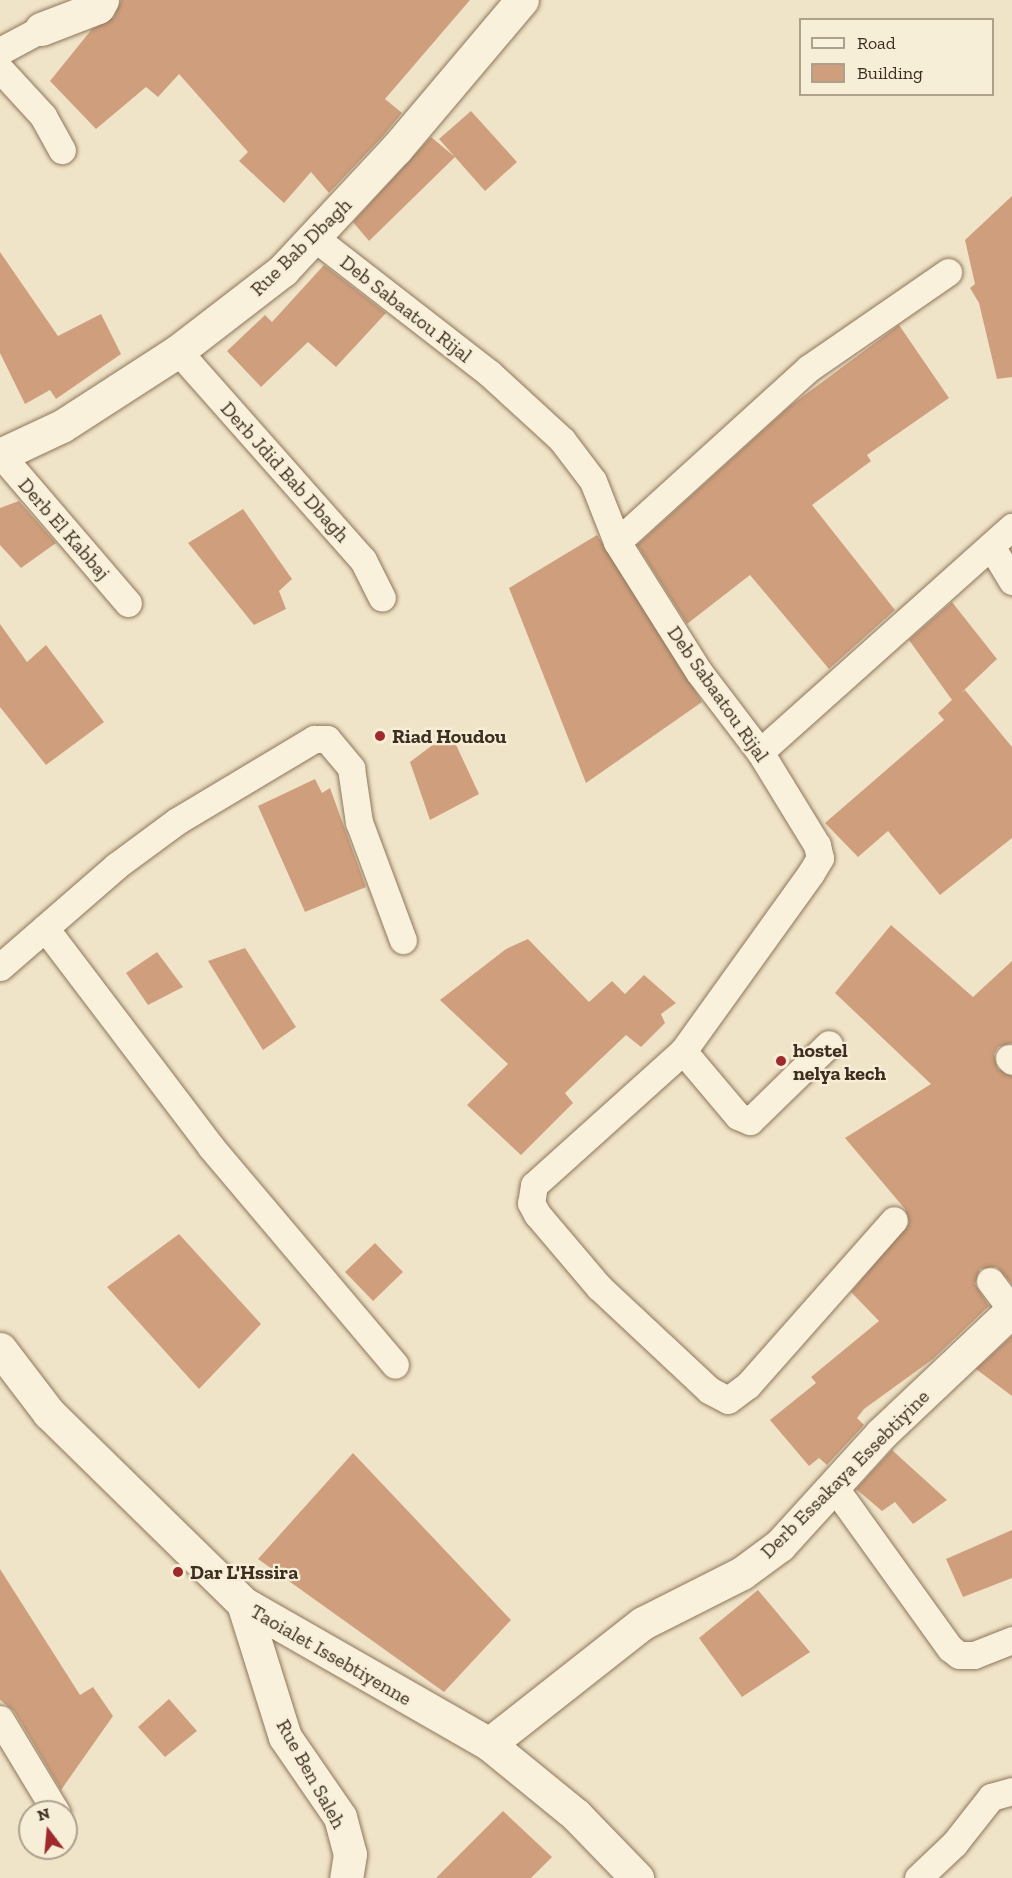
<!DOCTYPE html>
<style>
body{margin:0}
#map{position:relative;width:1012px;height:1878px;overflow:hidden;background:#f0e4c8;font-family:"Zilla Slab",serif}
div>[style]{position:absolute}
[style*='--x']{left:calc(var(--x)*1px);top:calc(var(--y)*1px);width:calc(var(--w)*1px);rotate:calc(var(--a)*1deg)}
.building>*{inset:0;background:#cf9f7d}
.roads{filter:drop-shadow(0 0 2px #8d765c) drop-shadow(0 0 2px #8d765c)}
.lane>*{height:27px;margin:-13.5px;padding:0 13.5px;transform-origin:13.5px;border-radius:13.5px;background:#faf1dc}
.street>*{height:33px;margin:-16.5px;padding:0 16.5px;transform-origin:16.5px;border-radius:16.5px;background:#faf1dc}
.dots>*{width:16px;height:16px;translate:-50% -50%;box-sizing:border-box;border:3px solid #f7eed8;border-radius:50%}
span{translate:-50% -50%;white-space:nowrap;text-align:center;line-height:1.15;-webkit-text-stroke:4.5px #f7eed8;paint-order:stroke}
.street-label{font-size:20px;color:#3d2e20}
.poi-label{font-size:20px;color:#3d2e20;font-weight:700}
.left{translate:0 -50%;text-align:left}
.legend{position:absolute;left:799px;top:18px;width:195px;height:78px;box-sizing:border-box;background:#f7eed8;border:2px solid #ada18e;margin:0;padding:8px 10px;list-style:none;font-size:18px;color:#3d2e20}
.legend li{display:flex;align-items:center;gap:12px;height:30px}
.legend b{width:30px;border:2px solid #ada18e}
.north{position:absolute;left:18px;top:1800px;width:60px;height:60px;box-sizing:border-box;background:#f7eed8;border:2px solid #ada18e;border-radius:50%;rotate:344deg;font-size:16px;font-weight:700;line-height:24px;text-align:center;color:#3d2e20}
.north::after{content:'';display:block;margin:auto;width:21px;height:27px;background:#9e2a2b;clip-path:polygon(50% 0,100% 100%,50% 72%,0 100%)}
</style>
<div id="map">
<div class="building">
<i style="clip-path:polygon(121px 0,470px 0,385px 99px,402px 113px,382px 137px,329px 193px,311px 172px,284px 203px,239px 161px,248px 152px,179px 74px,158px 97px,146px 87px,96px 129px,50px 81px,92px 29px,114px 17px)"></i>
<i style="clip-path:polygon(471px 111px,517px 162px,485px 191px,439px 139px)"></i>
<i style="clip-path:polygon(431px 137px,455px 157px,369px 241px,353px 222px)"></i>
<i style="clip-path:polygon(1012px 196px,1012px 377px,997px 379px,979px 303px,970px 288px,975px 284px,965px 240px)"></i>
<i style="clip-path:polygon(0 252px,58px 336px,101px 314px,121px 354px,56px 399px,50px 390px,25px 404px,0 353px)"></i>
<i style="clip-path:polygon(324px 265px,386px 313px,336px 367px,308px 342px,261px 387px,227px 351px,265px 315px,272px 322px)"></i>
<i style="clip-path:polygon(899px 325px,949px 398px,867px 455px,871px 461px,812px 505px,895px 610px,829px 669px,750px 575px,687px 624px,637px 545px,790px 406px)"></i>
<i style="clip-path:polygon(19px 501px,56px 543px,21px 568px,0 545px,0 508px)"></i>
<i style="clip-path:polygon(243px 509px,292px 579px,279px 591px,286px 609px,254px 625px,188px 543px)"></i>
<i style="clip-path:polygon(597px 535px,702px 702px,586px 783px,509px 588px)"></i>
<i style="clip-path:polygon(952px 602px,997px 659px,961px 693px,965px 690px,1012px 747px,1012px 838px,940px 895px,888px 831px,858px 857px,825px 823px,944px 720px,938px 713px,952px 700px,909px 640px)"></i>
<i style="clip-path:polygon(0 624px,27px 662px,46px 645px,104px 722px,46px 765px,0 707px)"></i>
<i style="clip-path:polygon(450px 732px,479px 794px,430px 820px,410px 762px)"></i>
<i style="clip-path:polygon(315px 779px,322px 793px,330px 788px,366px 887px,305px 912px,258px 806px)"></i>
<i style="clip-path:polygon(891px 925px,973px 997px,1012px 961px,1012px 1043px,998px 1047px,994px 1054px,998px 1069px,1012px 1076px,1012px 1284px,997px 1267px,980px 1269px,975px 1284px,989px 1306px,933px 1359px,864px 1409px,857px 1418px,864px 1425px,827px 1465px,819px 1458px,809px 1466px,770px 1420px,816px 1383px,811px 1377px,879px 1321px,851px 1292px,909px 1223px,905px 1209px,845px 1138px,931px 1084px,835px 993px)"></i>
<i style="clip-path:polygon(528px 939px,589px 1002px,612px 981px,625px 994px,644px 975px,676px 1003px,661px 1014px,665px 1023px,641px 1047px,626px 1035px,565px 1093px,573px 1103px,521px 1155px,467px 1105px,508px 1064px,440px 1000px,506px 949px)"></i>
<i style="clip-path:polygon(245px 948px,296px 1027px,263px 1050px,208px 961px)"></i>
<i style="clip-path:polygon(157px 952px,183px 987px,148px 1005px,126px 973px)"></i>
<i style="clip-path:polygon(179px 1234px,261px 1324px,199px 1389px,107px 1287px)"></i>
<i style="clip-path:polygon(375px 1243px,403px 1272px,373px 1301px,345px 1272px)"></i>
<i style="clip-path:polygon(1012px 1336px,1012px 1396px,976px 1369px)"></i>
<i style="clip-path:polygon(892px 1450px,947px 1500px,913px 1524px,895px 1502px,882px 1511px,856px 1489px)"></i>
<i style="clip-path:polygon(353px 1453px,511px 1620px,444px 1692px,258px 1559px)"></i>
<i style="clip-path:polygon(1012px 1530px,1012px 1578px,963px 1597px,946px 1559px)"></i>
<i style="clip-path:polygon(0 1569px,80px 1695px,93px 1687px,113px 1716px,61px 1790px,14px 1711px,0 1700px)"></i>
<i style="clip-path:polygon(758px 1590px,810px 1652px,742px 1697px,699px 1638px)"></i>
<i style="clip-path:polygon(169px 1699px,197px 1731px,165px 1757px,138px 1727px)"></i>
<i style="clip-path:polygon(503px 1811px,552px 1857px,531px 1878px,436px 1878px)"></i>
</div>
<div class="roads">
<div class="lane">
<i style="--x:0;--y:51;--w:47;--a:-28.2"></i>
<i style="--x:0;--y:69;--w:64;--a:47.5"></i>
<i style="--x:43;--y:116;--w:39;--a:61"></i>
<i style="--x:315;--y:238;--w:220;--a:37.8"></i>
<i style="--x:489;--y:373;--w:99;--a:42.5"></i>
<i style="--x:562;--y:440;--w:51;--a:52.9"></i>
<i style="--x:593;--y:481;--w:66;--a:68.5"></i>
<i style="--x:617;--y:542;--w:154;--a:57.8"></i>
<i style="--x:699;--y:672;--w:101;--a:52.7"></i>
<i style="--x:760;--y:752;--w:109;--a:58.5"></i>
<i style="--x:817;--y:845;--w:13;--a:77"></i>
<i style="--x:820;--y:858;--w:17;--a:121"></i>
<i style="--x:811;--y:873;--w:219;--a:125.7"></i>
<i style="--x:683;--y:1051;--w:200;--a:138"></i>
<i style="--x:534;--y:1185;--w:18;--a:99"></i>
<i style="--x:531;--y:1203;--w:13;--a:61"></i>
<i style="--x:537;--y:1214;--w:96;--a:49.7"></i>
<i style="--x:599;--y:1287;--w:151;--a:43.1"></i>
<i style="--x:709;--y:1390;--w:21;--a:28"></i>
<i style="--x:728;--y:1400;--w:25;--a:-37"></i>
<i style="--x:748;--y:1385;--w:220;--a:-48.5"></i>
<i style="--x:178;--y:351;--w:279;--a:48.5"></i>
<i style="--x:363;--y:560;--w:42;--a:63.4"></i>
<i style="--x:1;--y:455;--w:195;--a:49.4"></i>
<i style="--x:617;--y:542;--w:259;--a:-42.2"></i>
<i style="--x:809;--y:368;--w:169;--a:-34.6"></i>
<i style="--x:991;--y:546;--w:41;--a:59"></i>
<i style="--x:760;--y:752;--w:338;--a:-41.8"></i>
<i style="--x:45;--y:928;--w:275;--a:52.8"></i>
<i style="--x:211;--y:1147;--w:285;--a:49.8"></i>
<i style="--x:0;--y:967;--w:154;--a:-41"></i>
<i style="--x:116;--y:866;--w:76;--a:-36.4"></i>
<i style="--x:177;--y:821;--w:160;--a:-30.9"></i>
<i style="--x:314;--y:739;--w:13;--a:0"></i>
<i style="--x:327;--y:739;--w:38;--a:50"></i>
<i style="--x:351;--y:768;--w:55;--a:81.6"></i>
<i style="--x:359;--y:822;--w:126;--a:69.6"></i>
<i style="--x:683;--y:1051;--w:85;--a:49.8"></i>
<i style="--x:738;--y:1116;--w:13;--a:23"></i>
<i style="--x:750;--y:1121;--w:110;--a:-44.3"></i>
<i style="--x:1009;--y:1058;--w:4;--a:45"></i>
<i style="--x:990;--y:1281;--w:36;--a:53"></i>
<i style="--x:832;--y:1484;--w:202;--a:54.3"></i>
<i style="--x:950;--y:1648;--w:11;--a:38"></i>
<i style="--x:959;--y:1655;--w:15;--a:0"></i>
<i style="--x:974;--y:1655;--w:41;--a:-21.5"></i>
<i style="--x:0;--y:1719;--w:109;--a:58.9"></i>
<i style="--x:918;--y:1878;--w:50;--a:-43.4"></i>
<i style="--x:954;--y:1844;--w:60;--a:-51.8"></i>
<i style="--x:991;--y:1797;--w:22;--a:-16"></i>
</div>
<div class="street">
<i style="--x:41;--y:29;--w:61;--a:-21.1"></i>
<i style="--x:98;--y:7;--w:8;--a:-60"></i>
<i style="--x:0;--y:455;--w:68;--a:-25.1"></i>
<i style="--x:62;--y:426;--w:138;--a:-32.9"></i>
<i style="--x:178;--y:351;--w:133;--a:-37.6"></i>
<i style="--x:283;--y:270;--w:166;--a:-47"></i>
<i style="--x:396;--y:149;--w:195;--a:-49.8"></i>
<i style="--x:0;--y:1349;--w:81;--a:52.6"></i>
<i style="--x:49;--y:1413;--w:272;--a:44.4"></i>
<i style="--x:243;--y:1603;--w:284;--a:29.8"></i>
<i style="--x:489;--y:1744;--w:112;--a:39.2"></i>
<i style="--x:576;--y:1815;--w:88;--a:45.9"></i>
<i style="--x:243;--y:1603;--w:140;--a:72.6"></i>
<i style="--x:285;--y:1737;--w:97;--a:55.5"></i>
<i style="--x:340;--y:1817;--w:38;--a:75"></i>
<i style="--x:350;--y:1854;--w:24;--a:99"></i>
<i style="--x:489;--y:1744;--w:196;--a:-38.2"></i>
<i style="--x:643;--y:1623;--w:111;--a:-26.8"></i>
<i style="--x:742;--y:1573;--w:47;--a:-36.4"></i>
<i style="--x:780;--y:1545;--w:150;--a:-47.7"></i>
<i style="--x:881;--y:1434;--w:180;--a:-43.4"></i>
</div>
</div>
<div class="dots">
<i style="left:380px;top:736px;background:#9e2a2b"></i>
<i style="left:781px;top:1061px;background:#9e2a2b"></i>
<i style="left:178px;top:1572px;background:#9e2a2b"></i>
</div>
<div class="street-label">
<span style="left:301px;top:247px;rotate:-44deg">Rue Bab Dbagh</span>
<span style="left:406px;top:309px;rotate:38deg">Deb Sabaatou Rijal</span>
<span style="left:285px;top:472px;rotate:48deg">Derb Jdid Bab Dbagh</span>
<span style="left:64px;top:529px;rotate:49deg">Derb El Kabbaj</span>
<span style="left:718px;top:694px;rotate:55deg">Deb Sabaatou Rijal</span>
<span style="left:845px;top:1474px;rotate:-45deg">Derb Essakaya Essebtiyine</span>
<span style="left:331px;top:1655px;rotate:30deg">Taoialet Issebtiyenne</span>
<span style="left:311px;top:1774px;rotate:61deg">Rue Ben Saleh</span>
</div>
<div class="poi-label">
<span class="left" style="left:392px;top:736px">Riad Houdou</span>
<span class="left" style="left:793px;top:1062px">hostel<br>nelya kech</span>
<span class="left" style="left:190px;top:1572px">Dar L'Hssira</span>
</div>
<ul class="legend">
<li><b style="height:8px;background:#faf1dc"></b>Road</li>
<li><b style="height:16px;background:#cf9f7d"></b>Building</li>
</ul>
<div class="north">N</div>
</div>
